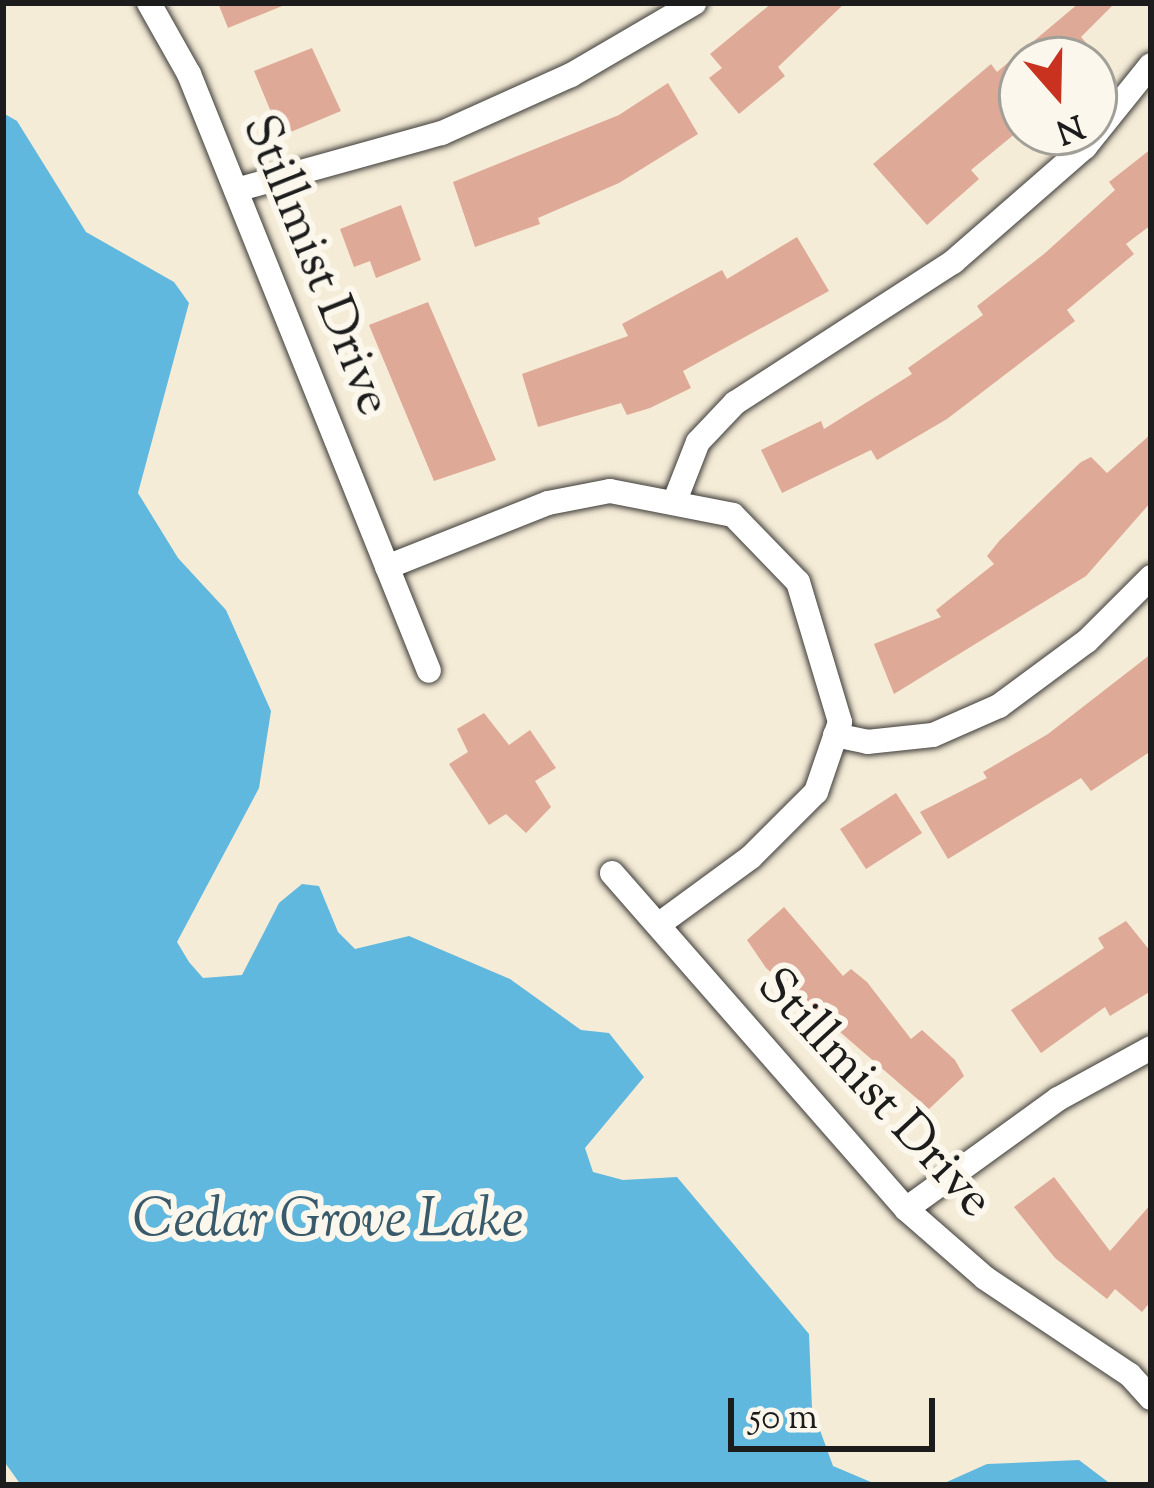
<!DOCTYPE html>
<style>
body{margin:0}
#map{position:relative;width:1154px;height:1488px;overflow:hidden;background:#f5ecd7;font-family:"Sorts Mill Goudy",serif}
div>[style]{position:absolute}
[style*='--x']{left:calc(var(--x)*1px);top:calc(var(--y)*1px);width:calc(var(--w)*1px);rotate:calc(var(--a)*1deg)}
.water>*{inset:0;background:#61b8de}
.building>*{inset:0;background:#dea996}
.roads{filter:drop-shadow(0 0 3px #3d3b38) drop-shadow(0 0 3px #3d3b38)}
.street>*{height:24px;margin:-12px;padding:0 12px;transform-origin:12px;border-radius:12px;background:#fff}
span{translate:-50% -50%;white-space:nowrap;text-align:center;line-height:1.15;-webkit-text-stroke:12px #fbf7ec;paint-order:stroke}
.street-label{font-size:51px;color:#1c1c1c}
.water-label{font-size:54px;color:#385a6a;font-style:italic}
.frame{position:absolute;inset:0;border:6px solid #1c1c1c;pointer-events:none}
.north{position:absolute;left:998px;top:36px;width:120px;height:120px;box-sizing:border-box;background:#fbf7ec;border:3px solid #a29f99;border-radius:50%;rotate:160deg;font-size:33px;font-weight:700;line-height:48px;text-align:center;color:#1c1c1c}
.north::after{content:'';display:block;margin:auto;width:42px;height:54px;background:#c8321e;clip-path:polygon(50% 0,100% 100%,50% 72%,0 100%)}
.scale{position:absolute;left:728px;top:1398px;width:207px;height:54px;box-sizing:border-box;border:6px solid #1c1c1c;border-top:0;padding-left:15px;font-size:36px;line-height:42px;white-space:nowrap;color:#1c1c1c;-webkit-text-stroke:9px #fbf7ec;paint-order:stroke}
</style>
<div id="map">
<div class="water">
<i style="clip-path:polygon(3px 113px,17px 121px,86px 232px,174px 282px,189px 303px,138px 493px,178px 558px,226px 610px,271px 711px,259px 788px,177px 942px,189px 962px,203px 978px,242px 975px,279px 903px,302px 884px,319px 886px,338px 932px,355px 949px,409px 936px,510px 979px,581px 1030px,609px 1033px,644px 1077px,585px 1148px,593px 1172px,623px 1180px,677px 1177px,809px 1334px,812px 1408px,833px 1466px,878px 1485px,21px 1485px,3px 1460px)"></i>
<i style="clip-path:polygon(1079px 1460px,1112px 1485px,940px 1485px,987px 1464px)"></i>
</div>
<div class="building">
<i style="clip-path:polygon(218px 3px,287px 3px,287px 4px,228px 28px)"></i>
<i style="clip-path:polygon(772px 3px,845px 3px,778px 67px,785px 76px,739px 114px,709px 78px,722px 68px,710px 54px)"></i>
<i style="clip-path:polygon(1079px 3px,1115px 3px,1081px 37px,1101px 60px,1022px 60px,1022px 128px,971px 170px,979px 179px,927px 225px,873px 164px,991px 64px,997px 72px)"></i>
<i style="clip-path:polygon(312px 48px,341px 111px,281px 136px,254px 71px)"></i>
<i style="clip-path:polygon(668px 83px,698px 134px,619px 183px,538px 218px,540px 224px,475px 247px,453px 182px,619px 115px)"></i>
<i style="clip-path:polygon(1151px 149px,1151px 225px,1126px 244px,1134px 254px,1067px 310px,1075px 321px,947px 419px,877px 460px,871px 450px,782px 493px,761px 450px,821px 421px,824px 429px,912px 374px,908px 368px,983px 315px,977px 306px,1044px 254px,1115px 190px,1109px 182px)"></i>
<i style="clip-path:polygon(401px 205px,421px 260px,376px 278px,370px 261px,354px 267px,340px 229px)"></i>
<i style="clip-path:polygon(797px 237px,829px 291px,683px 371px,691px 388px,650px 408px,627px 415px,621px 403px,538px 427px,522px 374px,628px 336px,622px 324px,722px 270px,727px 279px)"></i>
<i style="clip-path:polygon(428px 302px,496px 460px,434px 481px,369px 325px)"></i>
<i style="clip-path:polygon(1151px 434px,1151px 502px,1086px 576px,894px 694px,874px 644px,941px 617px,936px 610px,994px 564px,987px 556px,1000px 540px,1081px 462px,1091px 457px,1107px 473px)"></i>
<i style="clip-path:polygon(1151px 654px,1151px 751px,1091px 791px,1081px 778px,948px 859px,920px 812px,987px 778px,983px 772px,1048px 734px)"></i>
<i style="clip-path:polygon(484px 713px,509px 745px,530px 730px,556px 768px,535px 781px,551px 807px,526px 833px,506px 814px,489px 825px,449px 764px,468px 752px,457px 729px)"></i>
<i style="clip-path:polygon(896px 793px,922px 833px,866px 869px,840px 829px)"></i>
<i style="clip-path:polygon(784px 907px,843px 976px,851px 969px,867px 982px,911px 1039px,922px 1030px,955px 1060px,964px 1076px,929px 1109px,766px 968px,747px 940px)"></i>
<i style="clip-path:polygon(1126px 921px,1151px 952px,1151px 991px,1110px 1016px,1105px 1007px,1041px 1053px,1011px 1010px,1104px 948px,1098px 938px)"></i>
<i style="clip-path:polygon(1054px 1177px,1110px 1251px,1151px 1204px,1151px 1301px,1142px 1312px,1115px 1289px,1107px 1299px,1055px 1258px,1014px 1207px)"></i>
</div>
<div class="roads">
<div class="street">
<i style="--x:149;--y:3;--w:81;--a:60.6"></i>
<i style="--x:189;--y:74;--w:643;--a:68.1"></i>
<i style="--x:236;--y:190;--w:214;--a:-15.5"></i>
<i style="--x:442;--y:133;--w:141;--a:-24.2"></i>
<i style="--x:571;--y:75;--w:143;--a:-30.3"></i>
<i style="--x:676;--y:498;--w:60;--a:-68.6"></i>
<i style="--x:698;--y:442;--w:54;--a:-46.5"></i>
<i style="--x:735;--y:403;--w:260;--a:-32.9"></i>
<i style="--x:953;--y:262;--w:175;--a:-41.1"></i>
<i style="--x:1085;--y:147;--w:105;--a:-51.2"></i>
<i style="--x:387;--y:567;--w:173;--a:-21.7"></i>
<i style="--x:548;--y:503;--w:63;--a:-11"></i>
<i style="--x:610;--y:491;--w:125;--a:11"></i>
<i style="--x:733;--y:515;--w:93;--a:45.9"></i>
<i style="--x:798;--y:582;--w:146;--a:73.3"></i>
<i style="--x:840;--y:722;--w:74;--a:108.9"></i>
<i style="--x:816;--y:792;--w:92;--a:135"></i>
<i style="--x:751;--y:857;--w:115;--a:143.8"></i>
<i style="--x:835;--y:735;--w:33;--a:12"></i>
<i style="--x:867;--y:742;--w:66;--a:-6.1"></i>
<i style="--x:933;--y:735;--w:72;--a:-23.7"></i>
<i style="--x:999;--y:706;--w:109;--a:-36.5"></i>
<i style="--x:1087;--y:641;--w:91;--a:-45"></i>
<i style="--x:612;--y:873;--w:446;--a:48.8"></i>
<i style="--x:906;--y:1209;--w:105;--a:41.1"></i>
<i style="--x:985;--y:1278;--w:174;--a:33.8"></i>
<i style="--x:1130;--y:1375;--w:31;--a:48"></i>
<i style="--x:906;--y:1209;--w:188;--a:-35.9"></i>
<i style="--x:1058;--y:1099;--w:106;--a:-28.7"></i>
</div>
</div>
<div class="street-label">
<span style="left:314px;top:266px;rotate:68deg">Stillmist Drive</span>
<span style="left:873px;top:1095px;rotate:47deg">Stillmist Drive</span>
</div>
<div class="water-label">
<span style="left:328px;top:1222px">Cedar Grove Lake</span>
</div>
<div class="frame"></div>
<div class="north">N</div>
<div class="scale">50 m</div>
</div>
